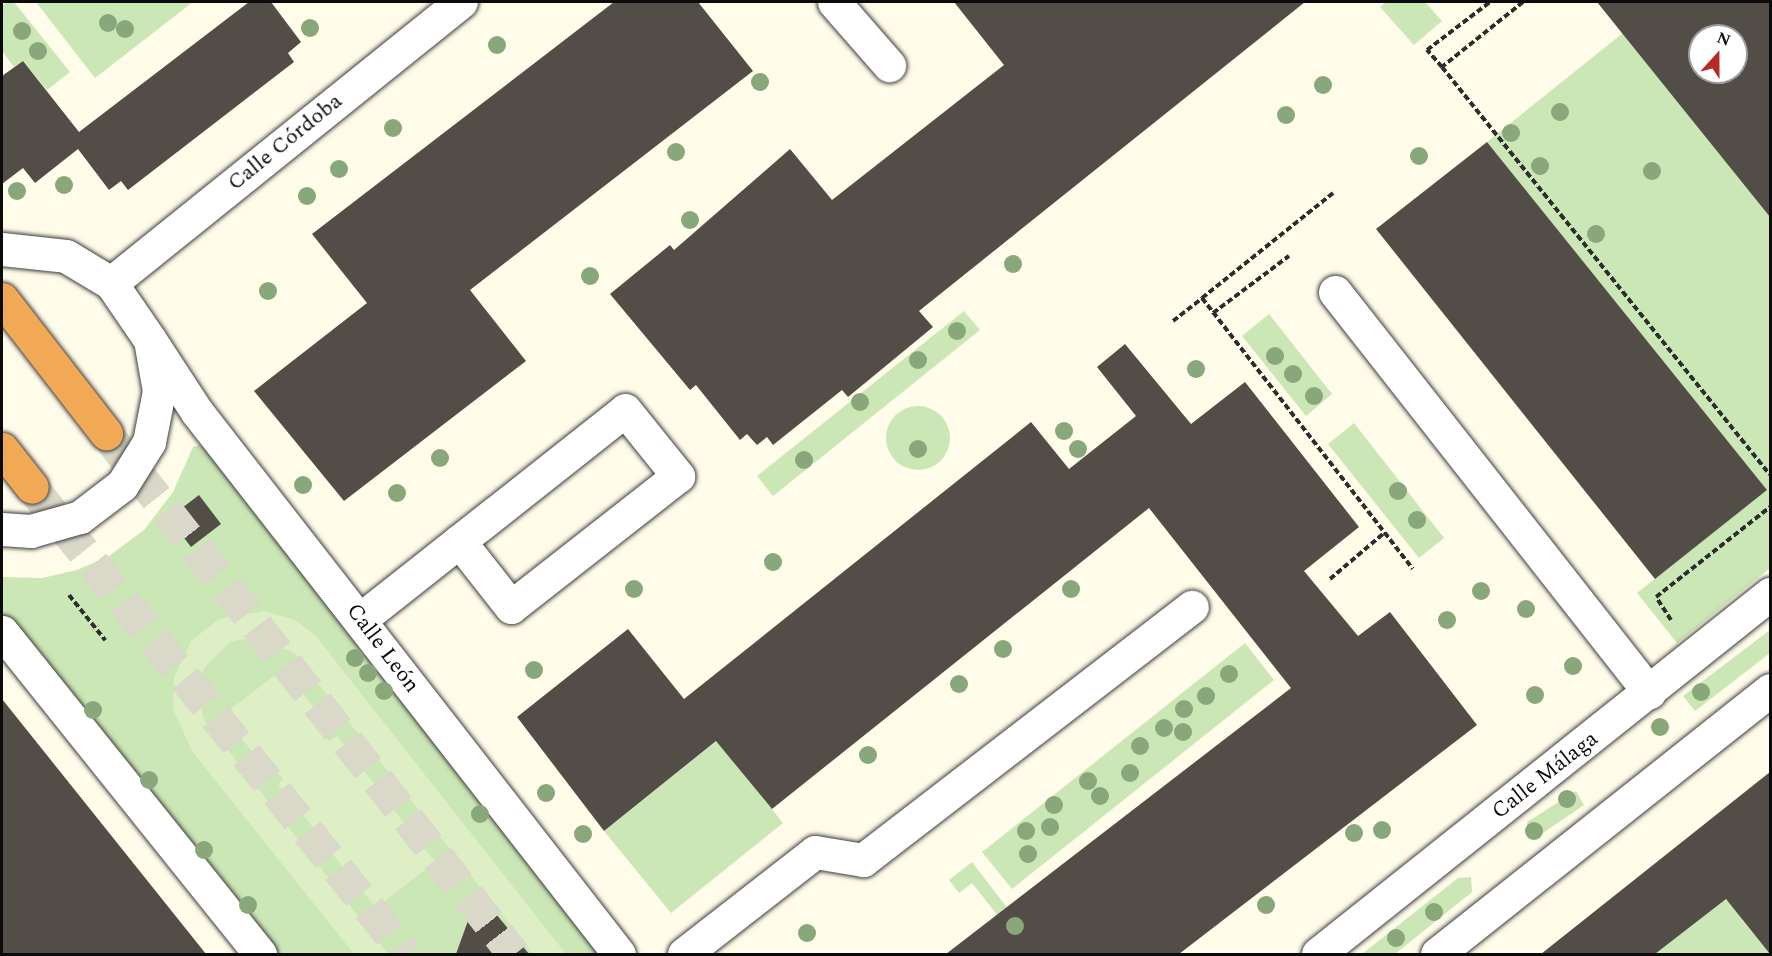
<!DOCTYPE html>
<meta charset="utf-8">
<style>
body{margin:0}
#map{position:relative;width:1772px;height:956px;overflow:hidden;background:#fffcea;font-family:Spectral,serif}
div>[style]{position:absolute}
[style*='--x']{left:calc(var(--x)*1px);top:calc(var(--y)*1px);width:calc(var(--w)*1px);rotate:calc(var(--a)*1deg)}
.green>*{inset:0;background:#cbe7b5}
.round{border-radius:50%}
.pitch>*{inset:0;background:#deefc6}
.building>*{inset:0;background:#534d48}
.highway-tunnel>*{height:33px;margin-top:-16.5px;transform-origin:0;background:repeating-linear-gradient(90deg,#dad8c9 0 33px,transparent 0 49px)}
.path>*{height:4px;margin-top:-2px;transform-origin:0;background:repeating-linear-gradient(90deg,#2d2d2d 0 6px,transparent 0 9px)}
.roads{filter:drop-shadow(0 0 2px #3e3e3e) drop-shadow(0 0 2px #3e3e3e)}
.minor>*{height:33px;margin:-16.5px;padding:0 16.5px;transform-origin:16.5px;border-radius:16.5px;background:#fff}
.highway>*{height:33px;margin:-16.5px;padding:0 16.5px;transform-origin:16.5px;border-radius:16.5px;background:#f1a955}
.trees>*{width:18px;height:18px;margin:-9px;border-radius:50%;background:#88a77a}
span{translate:-50% -50%;white-space:nowrap;text-align:center;line-height:1.15;-webkit-text-stroke:6px #fff;paint-order:stroke}
.street-label{font-size:22px;color:#0b0b0b}
.frame{position:absolute;inset:0;border:3px solid #0b0b0b;pointer-events:none}
.north{position:absolute;left:1688px;top:24px;width:60px;height:60px;box-sizing:border-box;background:#fff;border:2px solid #9d9d9d;border-radius:50%;rotate:21deg;font-size:16px;font-weight:700;line-height:24px;text-align:center;color:#0b0b0b}
.north::after{content:'';display:block;margin:auto;width:21px;height:27px;background:#b72b27;clip-path:polygon(50% 0,100% 100%,50% 72%,0 100%)}
</style>
<div id="map">
<div class="green">
<i style="clip-path:polygon(7px 2px,14px 2px,70px 72px,47px 90px,23px 61px,14px 67px,2px 51px,2px 6px)"></i>
<i style="clip-path:polygon(36px 2px,35px 2px,193px 2px,95px 78px)"></i>
<i style="clip-path:polygon(1386px 2px,1425px 2px,1442px 21px,1414px 45px,1380px 7px)"></i>
<i style="clip-path:polygon(1623px 33px,1770px 217px,1770px 568px,1677px 643px,1637px 593px,1767px 490px,1487px 142px)"></i>
<i style="clip-path:polygon(964px 311px,980px 330px,773px 496px,757px 476px)"></i>
<i style="clip-path:polygon(1269px 314px,1332px 394px,1306px 416px,1242px 336px)"></i>
<i class="round" style="left:886px;top:406px;width:64px;height:64px"></i>
<i style="clip-path:polygon(1354px 423px,1444px 538px,1419px 558px,1328px 444px)"></i>
<i style="clip-path:polygon(200px 445px,206px 450px,602px 954px,270px 954px,2px 614px,2px 577px,42px 578px,77px 570px,109px 556px,144px 530px,173px 492px,193px 447px)"></i>
<i style="clip-path:polygon(1770px 630px,1770px 653px,1695px 711px,1683px 696px)"></i>
<i style="clip-path:polygon(1245px 643px,1274px 680px,1012px 889px,982px 852px)"></i>
<i style="clip-path:polygon(724px 735px,740px 770px,783px 823px,671px 913px,604px 831px)"></i>
<i style="clip-path:polygon(1576px 791px,1584px 805px,1537px 837px,1527px 834px,1527px 822px)"></i>
<i style="clip-path:polygon(972px 862px,1042px 953px,1040px 954px,1028px 954px,972px 883px,959px 893px,949px 880px)"></i>
<i style="clip-path:polygon(1471px 877px,1472px 892px,1395px 954px,1362px 954px,1458px 878px)"></i>
<i style="clip-path:polygon(1725px 899px,1746px 916px,1742px 920px,1770px 953px,1655px 954px)"></i>
</div>
<div class="pitch">
<i style="clip-path:polygon(264px 611px,295px 620px,315px 635px,566px 954px,533px 954px,294px 653px,255px 637px,230px 642px,204px 668px,198px 693px,204px 720px,388px 954px,354px 954px,192px 751px,173px 709px,174px 678px,191px 641px,219px 619px)"></i>
<i style="clip-path:polygon(283px 669px,329px 726px,323px 731px,329px 741px,337px 736px,382px 794px,376px 800px,383px 809px,390px 805px,435px 862px,376px 908px,331px 852px,337px 847px,330px 837px,324px 841px,278px 784px,283px 779px,275px 769px,269px 773px,223px 715px)"></i>
</div>
<div class="building">
<i style="clip-path:polygon(249px 2px,271px 2px,301px 42px,288px 53px,294px 62px,128px 190px,121px 181px,109px 190px,78px 149px,35px 183px,23px 168px,2px 184px,2px 76px,23px 61px,79px 132px)"></i>
<i style="clip-path:polygon(614px 2px,698px 2px,753px 71px,470px 290px,526px 361px,344px 501px,254px 391px,367px 303px,312px 234px)"></i>
<i style="clip-path:polygon(954px 2px,1305px 2px,919px 311px,933px 327px,848px 397px,842px 390px,773px 445px,767px 437px,757px 445px,747px 434px,740px 440px,696px 385px,690px 390px,610px 294px,670px 245px,674px 250px,790px 149px,832px 200px,1004px 65px)"></i>
<i style="clip-path:polygon(evenodd,1597px 2px,1770px 2px,1770px 217px,1597px 2px,1700px 36px,1736px 36px,1736px 72px,1700px 72px,1700px 36px)"></i>
<i style="clip-path:polygon(1487px 142px,1767px 490px,1655px 579px,1376px 229px)"></i>
<i style="clip-path:polygon(1125px 344px,1191px 424px,1245px 382px,1359px 527px,1304px 571px,1358px 636px,1390px 612px,1477px 725px,1179px 954px,946px 954px,1291px 688px,1149px 508px,772px 809px,716px 741px,604px 831px,517px 717px,628px 629px,684px 699px,1031px 422px,1069px 469px,1136px 416px,1097px 367px)"></i>
<i style="clip-path:polygon(199px 495px,221px 524px,191px 547px,169px 518px)"></i>
<i style="clip-path:polygon(2px 699px,206px 954px,2px 954px)"></i>
<i style="clip-path:polygon(1770px 772px,1770px 954px,1726px 899px,1655px 954px,1541px 954px)"></i>
<i style="clip-path:polygon(496px 914px,529px 954px,456px 954px,469px 918px)"></i>
</div>
<div class="highway-tunnel">
<i style="--x:106;--y:433;--w:662;--a:51.94"></i>
<i style="--x:32;--y:487;--w:598;--a:51.31"></i>
</div>
<div class="path">
<i style="--x:1523;--y:2;--w:104;--a:141.3"></i>
<i style="--x:1442;--y:67;--w:523;--a:51.2"></i>
<i style="--x:1442;--y:67;--w:23;--a:-131"></i>
<i style="--x:1427;--y:50;--w:79;--a:-37.3"></i>
<i style="--x:1202;--y:298;--w:168;--a:-38.7"></i>
<i style="--x:1213;--y:313;--w:95;--a:-36.9"></i>
<i style="--x:1173;--y:321;--w:37;--a:-38"></i>
<i style="--x:1202;--y:298;--w:343;--a:52.1"></i>
<i style="--x:1330;--y:579;--w:71;--a:-40.4"></i>
<i style="--x:69;--y:595;--w:58;--a:51.3"></i>
<i style="--x:1671;--y:620;--w:27;--a:-123"></i>
<i style="--x:1656;--y:597;--w:145;--a:-38.3"></i>
</div>
<div class="roads">
<div class="minor">
<i style="--x:834;--y:2;--w:84;--a:48.9"></i>
<i style="--x:2;--y:249;--w:64;--a:6.2"></i>
<i style="--x:66;--y:256;--w:52;--a:31"></i>
<i style="--x:111;--y:283;--w:69;--a:55.6"></i>
<i style="--x:150;--y:340;--w:52;--a:80"></i>
<i style="--x:159;--y:391;--w:52;--a:101.1"></i>
<i style="--x:149;--y:442;--w:51;--a:122.1"></i>
<i style="--x:122;--y:485;--w:53;--a:142.7"></i>
<i style="--x:80;--y:517;--w:51;--a:164.1"></i>
<i style="--x:31;--y:531;--w:29;--a:-176"></i>
<i style="--x:111;--y:283;--w:449;--a:-38.8"></i>
<i style="--x:1335;--y:292;--w:509;--a:51.87"></i>
<i style="--x:150;--y:340;--w:86;--a:56.9"></i>
<i style="--x:197;--y:412;--w:687;--a:52.1"></i>
<i style="--x:362;--y:618;--w:335;--a:-38.3"></i>
<i style="--x:625;--y:410;--w:85;--a:51.2"></i>
<i style="--x:678;--y:476;--w:212;--a:141.9"></i>
<i style="--x:511;--y:607;--w:84;--a:-128.2"></i>
<i style="--x:2;--y:632;--w:413;--a:51.3"></i>
<i style="--x:684;--y:954;--w:166;--a:-37.9"></i>
<i style="--x:815;--y:852;--w:49;--a:9.5"></i>
<i style="--x:863;--y:860;--w:415;--a:-37.6"></i>
<i style="--x:1318;--y:954;--w:578;--a:-38.54"></i>
<i style="--x:1437;--y:954;--w:425;--a:-38.4"></i>
</div>
<div class="highway">
<i style="--x:2;--y:299;--w:170;--a:52.2"></i>
<i style="--x:2;--y:449;--w:48;--a:51.7"></i>
</div>
</div>
<div class="trees">
<i style="left:108px;top:23px"></i>
<i style="left:310px;top:28px"></i>
<i style="left:125px;top:29px"></i>
<i style="left:22px;top:31px"></i>
<i style="left:497px;top:45px"></i>
<i style="left:38px;top:51px"></i>
<i style="left:760px;top:82px"></i>
<i style="left:1323px;top:85px"></i>
<i style="left:1560px;top:112px"></i>
<i style="left:1286px;top:115px"></i>
<i style="left:393px;top:128px"></i>
<i style="left:1511px;top:133px"></i>
<i style="left:676px;top:152px"></i>
<i style="left:1419px;top:156px"></i>
<i style="left:1540px;top:166px"></i>
<i style="left:339px;top:169px"></i>
<i style="left:1652px;top:171px"></i>
<i style="left:64px;top:185px"></i>
<i style="left:17px;top:191px"></i>
<i style="left:307px;top:196px"></i>
<i style="left:690px;top:220px"></i>
<i style="left:1596px;top:234px"></i>
<i style="left:1013px;top:264px"></i>
<i style="left:590px;top:276px"></i>
<i style="left:268px;top:291px"></i>
<i style="left:957px;top:331px"></i>
<i style="left:1275px;top:356px"></i>
<i style="left:918px;top:360px"></i>
<i style="left:1196px;top:369px"></i>
<i style="left:1293px;top:374px"></i>
<i style="left:1314px;top:396px"></i>
<i style="left:860px;top:402px"></i>
<i style="left:1064px;top:431px"></i>
<i style="left:918px;top:449px"></i>
<i style="left:1078px;top:449px"></i>
<i style="left:440px;top:458px"></i>
<i style="left:804px;top:460px"></i>
<i style="left:303px;top:485px"></i>
<i style="left:1398px;top:491px"></i>
<i style="left:397px;top:493px"></i>
<i style="left:1417px;top:520px"></i>
<i style="left:773px;top:562px"></i>
<i style="left:634px;top:589px"></i>
<i style="left:1071px;top:589px"></i>
<i style="left:1481px;top:591px"></i>
<i style="left:1526px;top:609px"></i>
<i style="left:1447px;top:620px"></i>
<i style="left:1003px;top:649px"></i>
<i style="left:355px;top:658px"></i>
<i style="left:1573px;top:666px"></i>
<i style="left:534px;top:670px"></i>
<i style="left:368px;top:673px"></i>
<i style="left:1229px;top:674px"></i>
<i style="left:959px;top:684px"></i>
<i style="left:384px;top:691px"></i>
<i style="left:1701px;top:692px"></i>
<i style="left:1535px;top:695px"></i>
<i style="left:1206px;top:696px"></i>
<i style="left:1184px;top:709px"></i>
<i style="left:93px;top:710px"></i>
<i style="left:1660px;top:727px"></i>
<i style="left:1164px;top:728px"></i>
<i style="left:1183px;top:732px"></i>
<i style="left:1140px;top:746px"></i>
<i style="left:868px;top:755px"></i>
<i style="left:1130px;top:773px"></i>
<i style="left:149px;top:780px"></i>
<i style="left:1088px;top:781px"></i>
<i style="left:546px;top:793px"></i>
<i style="left:1100px;top:796px"></i>
<i style="left:1567px;top:799px"></i>
<i style="left:1054px;top:805px"></i>
<i style="left:480px;top:814px"></i>
<i style="left:1050px;top:827px"></i>
<i style="left:1382px;top:830px"></i>
<i style="left:1026px;top:831px"></i>
<i style="left:1534px;top:831px"></i>
<i style="left:1354px;top:833px"></i>
<i style="left:583px;top:834px"></i>
<i style="left:204px;top:850px"></i>
<i style="left:1028px;top:854px"></i>
<i style="left:248px;top:905px"></i>
<i style="left:1266px;top:905px"></i>
<i style="left:1434px;top:912px"></i>
<i style="left:1015px;top:926px"></i>
<i style="left:807px;top:933px"></i>
<i style="left:1396px;top:938px"></i>
</div>
<div class="street-label">
<span style="left:285px;top:142px;rotate:-39deg">Calle Córdoba</span>
<span style="left:383px;top:648px;rotate:53deg">Calle León</span>
<span style="left:1545px;top:775px;rotate:-38deg">Calle Málaga</span>
</div>
<div class="frame"></div>
<div class="north">N</div>
</div>
